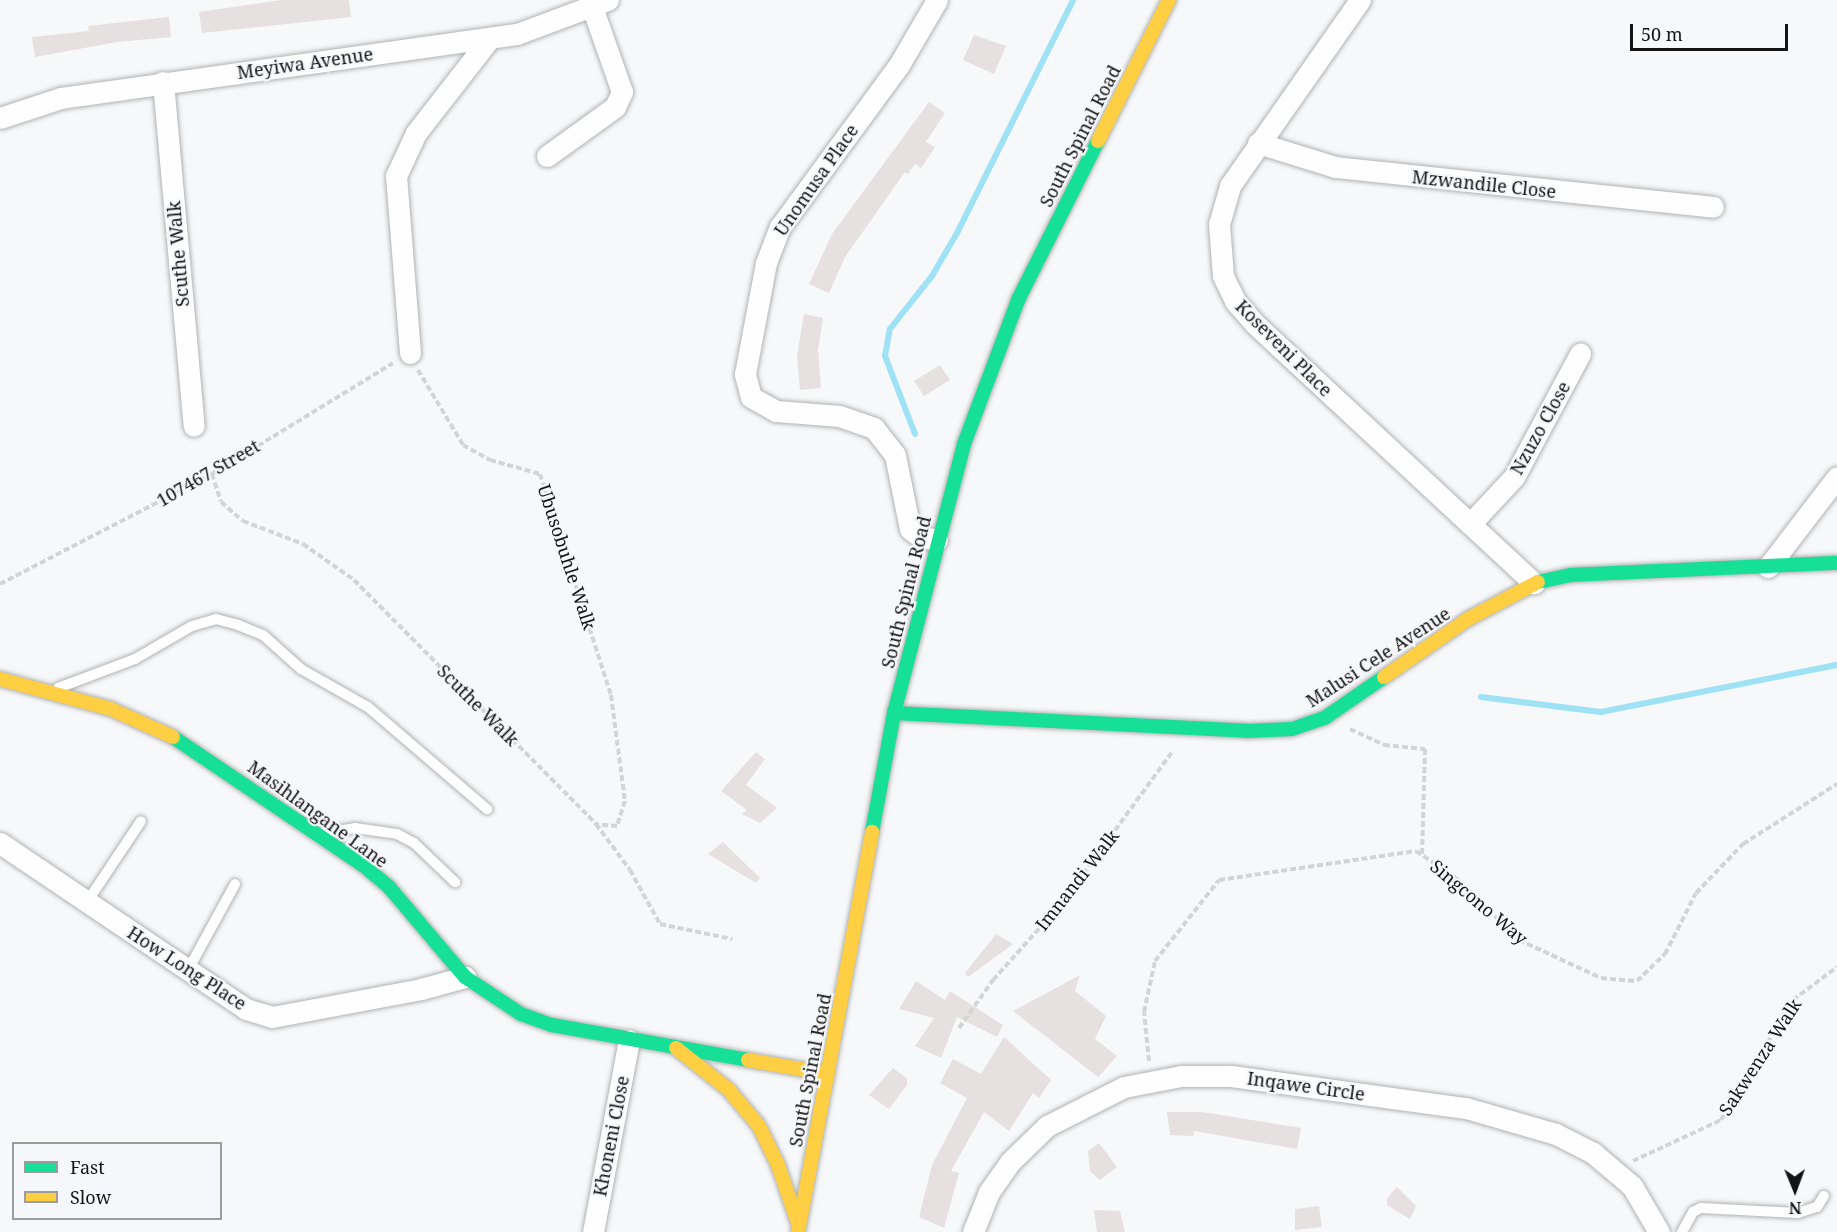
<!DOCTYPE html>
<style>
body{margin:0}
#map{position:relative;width:1837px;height:1232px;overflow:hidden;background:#f7f8f9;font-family:"Noto Serif",serif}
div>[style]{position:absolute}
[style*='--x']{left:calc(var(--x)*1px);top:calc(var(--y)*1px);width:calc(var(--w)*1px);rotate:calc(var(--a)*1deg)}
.stream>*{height:6px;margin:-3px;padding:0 3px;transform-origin:3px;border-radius:3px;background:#9fe2f6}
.building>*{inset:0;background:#e6e0e0}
.path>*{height:4px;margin-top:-2px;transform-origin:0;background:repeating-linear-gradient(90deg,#d4d4d5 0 6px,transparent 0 9px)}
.roads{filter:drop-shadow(0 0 2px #b1b2b3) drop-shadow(0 0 2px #b1b2b3)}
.lane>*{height:10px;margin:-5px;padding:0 5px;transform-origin:5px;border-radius:5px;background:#fefefe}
.street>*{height:21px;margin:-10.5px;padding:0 10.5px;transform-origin:10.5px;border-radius:10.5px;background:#fefefe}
.fast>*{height:14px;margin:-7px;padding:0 7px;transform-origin:7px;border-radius:7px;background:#16e098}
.slow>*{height:14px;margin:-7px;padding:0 7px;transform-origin:7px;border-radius:7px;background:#ffcf43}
span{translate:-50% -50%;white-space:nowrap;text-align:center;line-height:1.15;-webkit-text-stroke:4.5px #f6f7fa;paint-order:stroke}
.street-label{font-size:18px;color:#141415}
.legend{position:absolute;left:12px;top:1142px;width:210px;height:78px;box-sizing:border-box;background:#f6f7fa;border:2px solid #9c9c9e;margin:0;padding:8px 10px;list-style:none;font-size:18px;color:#141415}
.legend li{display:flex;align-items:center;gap:12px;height:30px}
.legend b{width:30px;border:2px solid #9c9c9e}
.north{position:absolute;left:1765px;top:1160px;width:60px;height:60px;-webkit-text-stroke:4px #f6f7fa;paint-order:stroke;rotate:179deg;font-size:16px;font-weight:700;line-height:24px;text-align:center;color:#141415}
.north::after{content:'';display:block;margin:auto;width:21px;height:27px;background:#141415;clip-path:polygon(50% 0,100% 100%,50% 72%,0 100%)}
.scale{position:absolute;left:1630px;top:24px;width:158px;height:27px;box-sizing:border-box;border:3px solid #141415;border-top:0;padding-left:8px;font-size:18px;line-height:21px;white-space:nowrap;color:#141415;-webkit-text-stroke:4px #f6f7fa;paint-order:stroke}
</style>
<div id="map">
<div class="stream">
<i style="--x:915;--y:434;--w:84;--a:-111"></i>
<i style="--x:885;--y:356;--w:27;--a:-80"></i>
<i style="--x:890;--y:329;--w:68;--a:-51.6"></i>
<i style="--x:932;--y:276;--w:50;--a:-59.8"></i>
<i style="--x:957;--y:233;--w:260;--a:-63.5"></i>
<i style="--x:1481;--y:697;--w:121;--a:7.1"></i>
<i style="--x:1601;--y:712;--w:241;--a:-11.3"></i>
</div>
<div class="building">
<i style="clip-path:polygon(281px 0,349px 0,351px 17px,202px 33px,199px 12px)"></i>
<i style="clip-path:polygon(169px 17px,171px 37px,117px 42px,35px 57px,32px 37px,89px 31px,88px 26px)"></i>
<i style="clip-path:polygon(974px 35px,1006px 46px,994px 74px,963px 60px)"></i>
<i style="clip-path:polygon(929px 102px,945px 113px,926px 142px,935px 147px,921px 168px,915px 164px,908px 174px,905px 172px,845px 257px,829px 293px,809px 284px,832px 234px)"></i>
<i style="clip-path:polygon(804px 314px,823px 318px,818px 350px,821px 388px,800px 390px,797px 356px)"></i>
<i style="clip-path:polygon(940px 365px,950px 380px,924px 396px,914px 381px)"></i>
<i style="clip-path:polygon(756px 752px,765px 759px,746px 785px,777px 808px,760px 823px,742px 814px,747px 810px,721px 791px)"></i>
<i style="clip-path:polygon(723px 842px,760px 878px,756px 883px,708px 854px)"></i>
<i style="clip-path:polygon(996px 934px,1013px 944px,968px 977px,965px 973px)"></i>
<i style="clip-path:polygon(1080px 975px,1075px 991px,1106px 1016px,1095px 1039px,1117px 1056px,1098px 1077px,1013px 1011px)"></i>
<i style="clip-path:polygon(916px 981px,945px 1000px,950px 991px,1003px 1025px,997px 1037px,957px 1017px,941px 1058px,915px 1046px,934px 1018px,899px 1009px)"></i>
<i style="clip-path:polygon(1004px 1037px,1051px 1080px,1039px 1098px,1033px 1093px,1009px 1131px,984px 1112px,951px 1171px,959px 1173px,944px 1228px,919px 1217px,932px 1165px,967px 1098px,940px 1083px,953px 1059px,981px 1074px)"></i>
<i style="clip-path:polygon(893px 1068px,907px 1078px,907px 1085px,889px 1109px,869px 1095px)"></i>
<i style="clip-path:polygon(1167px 1112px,1202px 1112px,1301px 1128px,1297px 1149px,1194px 1131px,1193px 1136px,1170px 1135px)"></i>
<i style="clip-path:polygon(1099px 1143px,1117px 1167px,1100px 1180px,1090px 1171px,1088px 1151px)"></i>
<i style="clip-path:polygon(1397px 1187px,1416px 1206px,1410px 1219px,1387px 1205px,1387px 1198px)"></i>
<i style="clip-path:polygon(1319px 1206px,1322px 1227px,1295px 1230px,1295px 1209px)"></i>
<i style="clip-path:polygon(1094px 1210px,1120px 1211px,1125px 1232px,1097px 1232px)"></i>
</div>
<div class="path">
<i style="--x:418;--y:370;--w:87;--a:59"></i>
<i style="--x:463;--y:445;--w:31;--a:29"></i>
<i style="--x:490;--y:460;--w:52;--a:15.6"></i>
<i style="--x:540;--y:474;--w:232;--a:72.2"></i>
<i style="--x:611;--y:695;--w:107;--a:82.5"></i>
<i style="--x:625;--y:801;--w:26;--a:108"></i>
<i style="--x:617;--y:826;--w:21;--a:-175"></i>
<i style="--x:212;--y:474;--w:29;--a:72"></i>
<i style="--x:221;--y:502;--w:29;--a:41"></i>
<i style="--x:243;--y:521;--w:64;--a:21"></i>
<i style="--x:303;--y:544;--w:62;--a:35.2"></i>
<i style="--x:354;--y:580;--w:344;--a:45.2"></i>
<i style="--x:596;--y:824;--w:57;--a:53.5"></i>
<i style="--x:630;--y:870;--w:62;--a:60.9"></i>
<i style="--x:660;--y:924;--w:74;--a:11.8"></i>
<i style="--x:0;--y:584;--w:239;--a:-27.4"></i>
<i style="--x:212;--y:474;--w:212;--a:-31.5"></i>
<i style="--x:1350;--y:729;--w:38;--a:25"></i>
<i style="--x:1384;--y:745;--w:41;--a:5.6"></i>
<i style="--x:1425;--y:749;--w:105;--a:91.6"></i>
<i style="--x:959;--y:1028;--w:59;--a:-54.7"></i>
<i style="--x:993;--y:980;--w:103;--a:-48.1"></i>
<i style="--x:1062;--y:903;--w:188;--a:-53.9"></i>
<i style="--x:1149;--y:1061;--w:49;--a:-95.8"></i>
<i style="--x:1144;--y:1012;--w:52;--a:-77.8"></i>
<i style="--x:1155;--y:961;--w:103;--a:-51.7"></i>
<i style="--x:1219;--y:880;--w:199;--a:-8.4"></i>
<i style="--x:1416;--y:851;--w:48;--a:34"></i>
<i style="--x:1456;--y:878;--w:88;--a:44.5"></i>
<i style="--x:1519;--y:940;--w:90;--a:24.9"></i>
<i style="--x:1601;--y:978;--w:36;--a:5"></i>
<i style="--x:1637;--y:981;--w:39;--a:-44"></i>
<i style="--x:1665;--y:954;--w:68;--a:-63.1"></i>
<i style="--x:1696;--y:893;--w:68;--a:-46.2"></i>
<i style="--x:1743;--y:844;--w:112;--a:-32.6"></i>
<i style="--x:1633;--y:1161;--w:97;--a:-25"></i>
<i style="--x:1721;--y:1120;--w:140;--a:-59"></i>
<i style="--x:1793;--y:1000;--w:55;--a:-36.9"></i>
</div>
<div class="roads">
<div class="lane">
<i style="--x:58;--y:688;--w:82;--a:-20.6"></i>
<i style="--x:135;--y:659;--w:66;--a:-30.1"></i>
<i style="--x:192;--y:626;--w:25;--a:-16"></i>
<i style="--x:216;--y:619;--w:23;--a:15"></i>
<i style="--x:238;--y:625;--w:27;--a:22"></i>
<i style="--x:263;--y:635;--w:51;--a:41.8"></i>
<i style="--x:301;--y:669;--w:77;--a:29.6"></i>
<i style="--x:368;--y:707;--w:157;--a:40.6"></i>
<i style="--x:324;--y:833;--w:31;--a:-9"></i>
<i style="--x:355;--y:828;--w:42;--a:8.1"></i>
<i style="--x:397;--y:834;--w:19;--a:28"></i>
<i style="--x:414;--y:843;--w:57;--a:43.6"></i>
<i style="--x:87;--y:902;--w:97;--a:-56.3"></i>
<i style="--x:188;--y:970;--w:98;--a:-61.3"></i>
<i style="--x:1682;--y:1232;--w:23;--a:-61"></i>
<i style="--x:1693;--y:1212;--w:9;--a:-27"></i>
<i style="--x:1701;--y:1208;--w:97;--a:3"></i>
<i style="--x:1798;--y:1213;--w:20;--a:-18"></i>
<i style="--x:1817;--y:1207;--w:13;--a:-58"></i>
</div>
<div class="street">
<i style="--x:1360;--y:0;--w:227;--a:125"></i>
<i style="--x:1230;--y:186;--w:40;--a:106"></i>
<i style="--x:1219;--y:224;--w:52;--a:85.6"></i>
<i style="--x:1223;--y:276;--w:28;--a:64"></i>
<i style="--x:1235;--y:301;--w:30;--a:49"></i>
<i style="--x:1255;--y:324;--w:381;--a:42.9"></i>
<i style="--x:163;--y:82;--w:345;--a:84.9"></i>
<i style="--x:0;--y:118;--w:64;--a:-18.2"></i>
<i style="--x:61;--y:98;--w:460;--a:-8"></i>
<i style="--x:517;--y:34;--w:97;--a:-20.5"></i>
<i style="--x:1258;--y:143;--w:81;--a:17.3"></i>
<i style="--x:1335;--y:167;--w:380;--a:6"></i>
<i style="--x:547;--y:156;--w:84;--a:-35.8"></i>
<i style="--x:615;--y:107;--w:17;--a:-65"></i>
<i style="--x:622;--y:92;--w:90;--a:-109.4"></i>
<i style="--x:410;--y:353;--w:178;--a:-94.5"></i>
<i style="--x:396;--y:176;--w:47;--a:-65.1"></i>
<i style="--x:416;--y:133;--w:120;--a:-52.1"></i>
<i style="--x:1470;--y:524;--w:64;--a:-46.9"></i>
<i style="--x:1514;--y:477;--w:140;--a:-61.8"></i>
<i style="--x:937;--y:540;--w:18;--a:-167"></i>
<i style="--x:919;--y:536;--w:11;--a:-142"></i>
<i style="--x:910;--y:529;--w:76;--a:-101.5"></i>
<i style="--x:895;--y:455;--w:34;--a:-128"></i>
<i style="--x:874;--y:428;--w:36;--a:-161"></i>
<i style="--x:840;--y:416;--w:64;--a:-175.5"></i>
<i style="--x:776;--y:411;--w:29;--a:-151"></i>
<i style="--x:751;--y:397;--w:24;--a:-105"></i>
<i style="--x:745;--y:374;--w:113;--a:-79.3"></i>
<i style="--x:766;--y:263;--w:39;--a:-69"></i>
<i style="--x:780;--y:227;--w:201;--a:-53.7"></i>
<i style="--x:899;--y:65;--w:75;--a:-59.7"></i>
<i style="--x:1768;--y:567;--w:113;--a:-52.5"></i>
<i style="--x:0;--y:843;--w:297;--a:34"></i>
<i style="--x:246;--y:1009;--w:27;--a:17"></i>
<i style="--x:272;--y:1017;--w:152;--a:-10.6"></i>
<i style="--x:421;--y:989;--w:46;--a:-15.3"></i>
<i style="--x:593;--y:1232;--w:195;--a:-79.4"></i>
<i style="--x:973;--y:1232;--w:43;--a:-68.2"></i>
<i style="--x:989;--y:1192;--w:37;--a:-55"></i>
<i style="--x:1010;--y:1162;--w:52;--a:-44.2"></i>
<i style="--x:1047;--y:1126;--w:86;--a:-26.9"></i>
<i style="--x:1124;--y:1087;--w:58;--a:-10.9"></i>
<i style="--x:1181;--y:1076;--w:50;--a:0"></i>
<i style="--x:1231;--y:1076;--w:237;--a:7.8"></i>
<i style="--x:1466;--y:1108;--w:94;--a:16.1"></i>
<i style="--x:1556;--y:1134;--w:42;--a:27.2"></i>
<i style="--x:1593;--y:1153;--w:51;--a:40.2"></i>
<i style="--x:1632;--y:1186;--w:53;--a:59.6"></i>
</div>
<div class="fast">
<i style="--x:1538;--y:582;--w:34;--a:-12"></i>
<i style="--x:1571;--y:575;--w:266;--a:-2.6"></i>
<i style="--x:894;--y:713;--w:353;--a:2.9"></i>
<i style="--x:1247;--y:731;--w:45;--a:-2.5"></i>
<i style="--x:1292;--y:729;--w:36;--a:-19"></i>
<i style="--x:1326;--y:717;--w:70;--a:-34.6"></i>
<i style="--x:173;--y:737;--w:230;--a:34"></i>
<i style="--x:364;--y:866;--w:33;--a:40"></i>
<i style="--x:389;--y:887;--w:118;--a:49.8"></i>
<i style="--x:465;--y:977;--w:67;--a:33.5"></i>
<i style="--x:521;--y:1014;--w:33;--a:20"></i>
<i style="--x:552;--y:1025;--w:199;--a:10.1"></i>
<i style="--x:872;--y:832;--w:121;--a:-79.5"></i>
<i style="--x:894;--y:713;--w:278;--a:-75.4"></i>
<i style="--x:964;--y:444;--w:154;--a:-69.4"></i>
<i style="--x:1018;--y:300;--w:178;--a:-63.3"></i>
</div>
<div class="slow">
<i style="--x:1098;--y:141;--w:158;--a:-63.3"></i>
<i style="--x:1384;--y:677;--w:102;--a:-34.6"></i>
<i style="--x:1468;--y:619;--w:79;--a:-27.9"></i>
<i style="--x:0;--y:679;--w:115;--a:15.1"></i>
<i style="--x:111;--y:709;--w:68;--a:24.3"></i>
<i style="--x:676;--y:1048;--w:66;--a:38.3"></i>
<i style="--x:728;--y:1089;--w:48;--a:50"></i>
<i style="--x:759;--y:1126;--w:43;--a:64"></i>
<i style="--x:778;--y:1165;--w:61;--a:71"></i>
<i style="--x:748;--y:1060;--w:81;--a:9.9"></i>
<i style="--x:798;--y:1232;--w:407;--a:-79.5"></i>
</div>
</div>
<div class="street-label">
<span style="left:305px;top:63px;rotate:-8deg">Meyiwa Avenue</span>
<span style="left:1080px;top:136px;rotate:-63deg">South Spinal Road</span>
<span style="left:816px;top:180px;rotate:-55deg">Unomusa Place</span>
<span style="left:1484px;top:184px;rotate:6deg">Mzwandile Close</span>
<span style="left:178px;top:254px;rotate:-95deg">Scuthe Walk</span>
<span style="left:1284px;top:348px;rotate:45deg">Koseveni Place</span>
<span style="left:1540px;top:428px;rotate:-61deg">Nzuzo Close</span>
<span style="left:208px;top:473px;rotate:-30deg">107467 Street</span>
<span style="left:567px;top:557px;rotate:72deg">Ubusobuhle Walk</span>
<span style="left:906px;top:592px;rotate:-76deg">South Spinal Road</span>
<span style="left:1378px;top:657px;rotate:-33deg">Malusi Cele Avenue</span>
<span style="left:478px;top:705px;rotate:45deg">Scuthe Walk</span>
<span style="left:318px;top:814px;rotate:36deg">Masihlangane Lane</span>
<span style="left:1077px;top:880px;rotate:-52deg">Imnandi Walk</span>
<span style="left:1479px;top:902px;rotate:40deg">Singcono Way</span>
<span style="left:187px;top:968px;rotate:33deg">How Long Place</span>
<span style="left:1760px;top:1057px;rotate:-57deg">Sakwenza Walk</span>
<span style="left:810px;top:1070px;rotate:-79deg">South Spinal Road</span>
<span style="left:1306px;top:1086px;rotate:8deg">Inqawe Circle</span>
<span style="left:611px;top:1136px;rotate:-79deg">Khoneni Close</span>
</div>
<ul class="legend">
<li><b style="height:8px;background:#16e098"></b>Fast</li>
<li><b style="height:8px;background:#ffcf43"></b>Slow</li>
</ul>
<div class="north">N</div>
<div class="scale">50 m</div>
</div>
